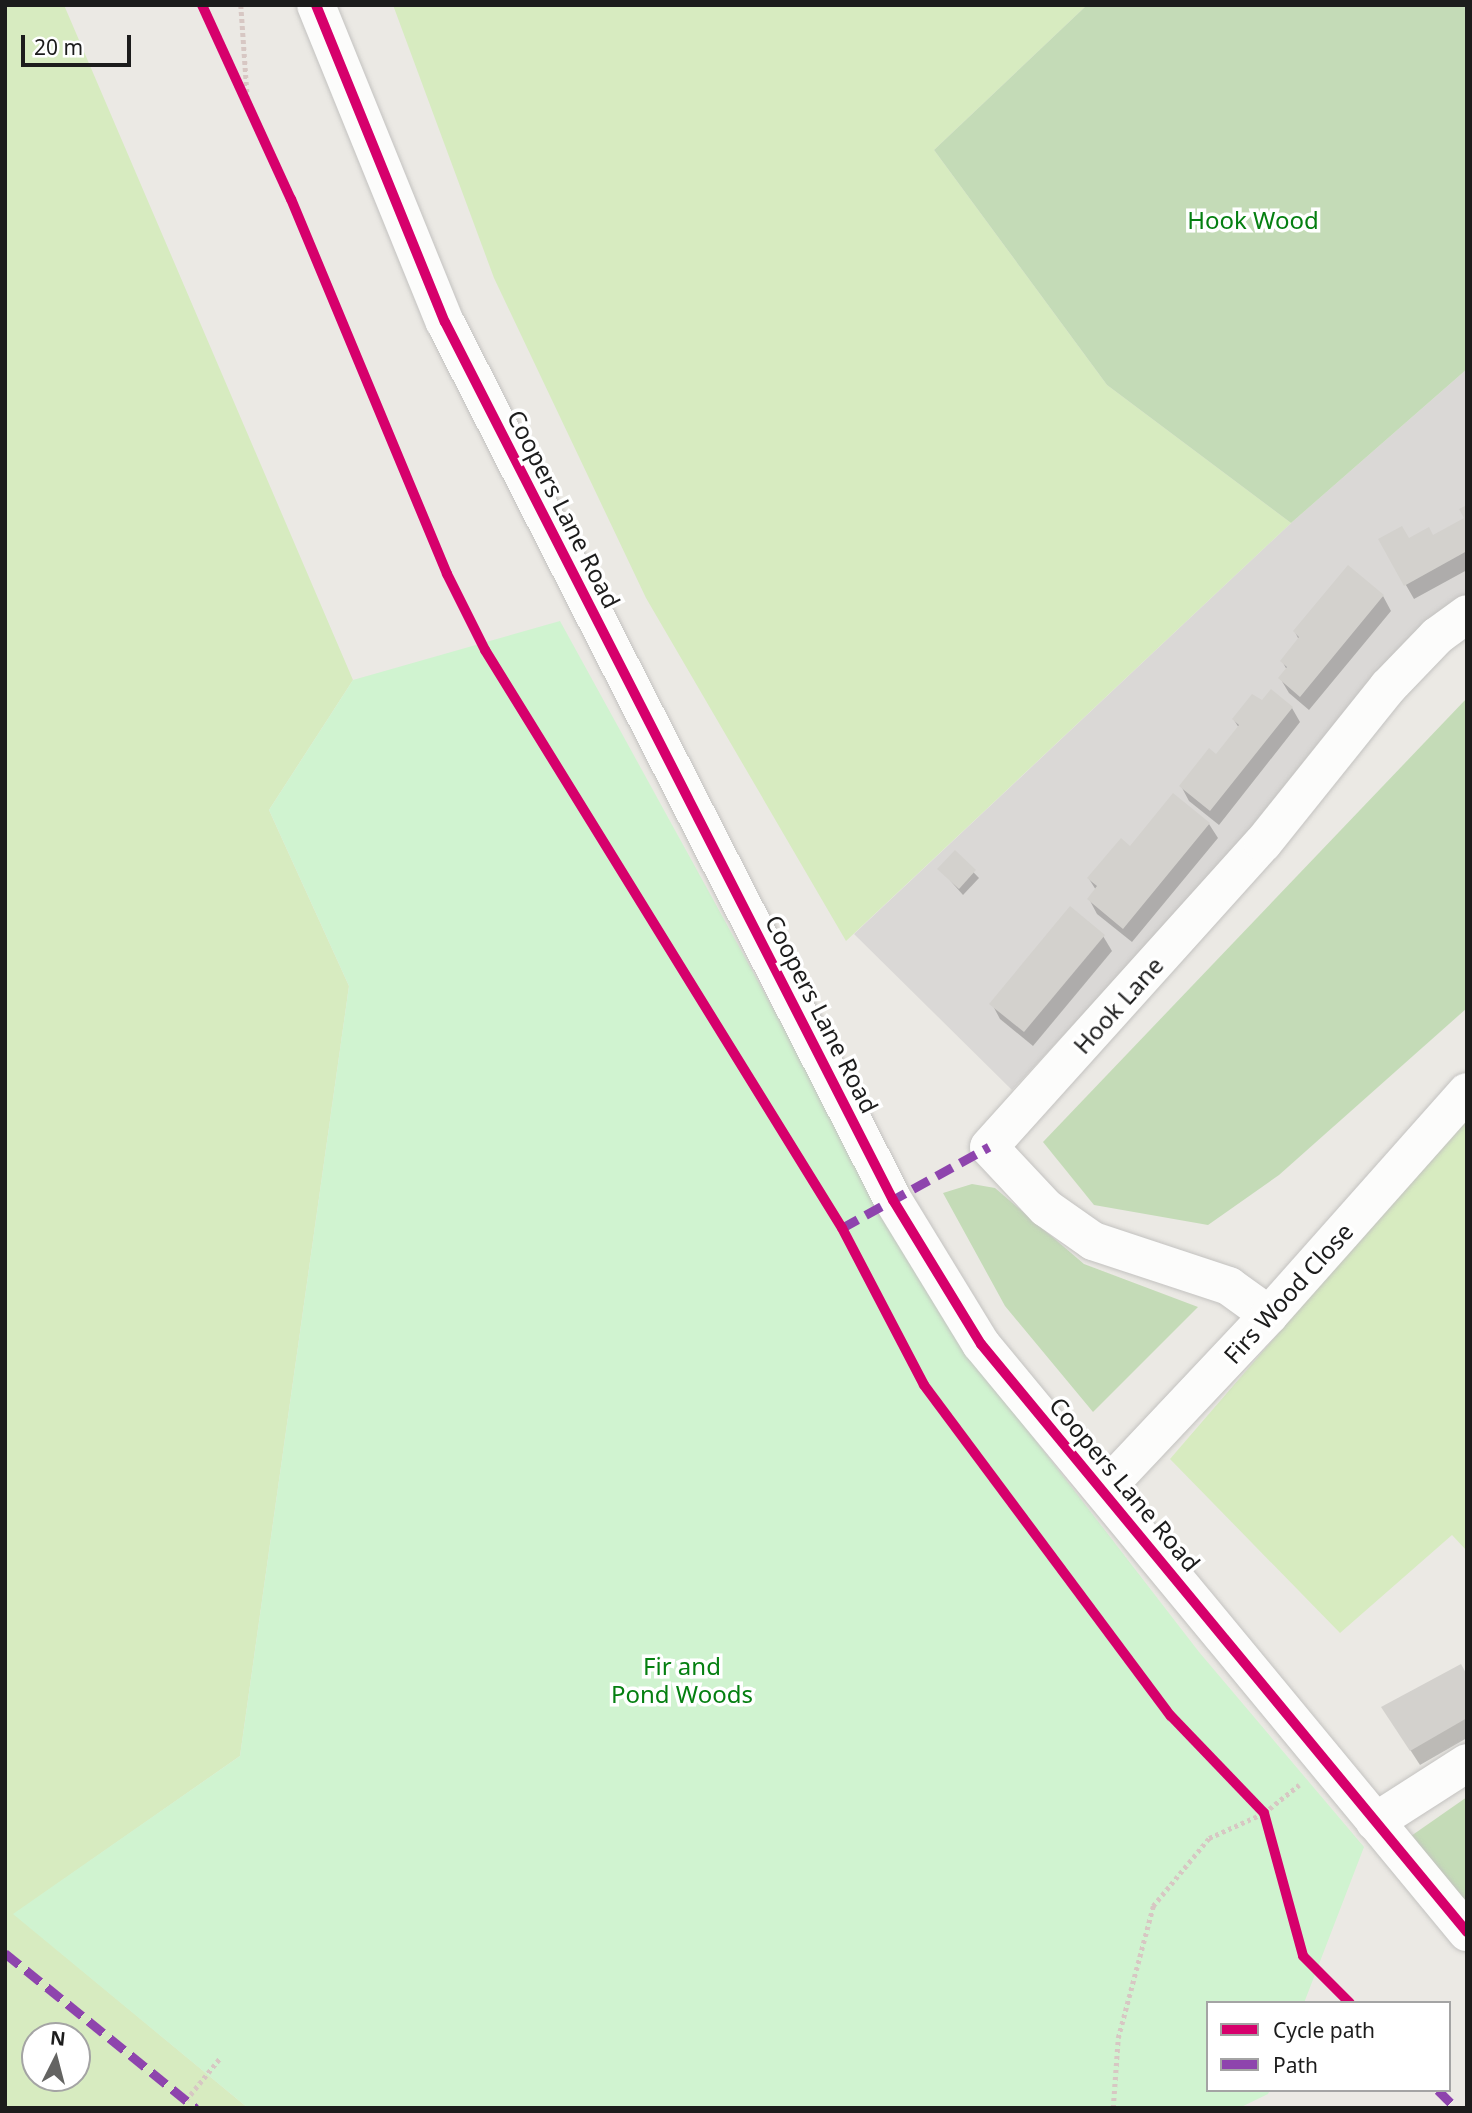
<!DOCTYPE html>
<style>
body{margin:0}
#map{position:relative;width:1472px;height:2113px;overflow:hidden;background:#ebe9e4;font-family:"Noto Sans",sans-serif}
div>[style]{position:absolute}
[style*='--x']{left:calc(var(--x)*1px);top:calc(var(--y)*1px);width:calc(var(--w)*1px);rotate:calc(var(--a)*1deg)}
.residential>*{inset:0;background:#dad8d6}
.grass>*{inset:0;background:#d7ebc0}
.forest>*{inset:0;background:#c4dbb7}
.park>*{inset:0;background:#d0f3d0}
.shadow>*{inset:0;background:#0003}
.building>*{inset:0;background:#d3d1cd}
.path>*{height:4.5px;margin-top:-2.25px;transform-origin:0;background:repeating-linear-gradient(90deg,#d7c7c3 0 3.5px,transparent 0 7px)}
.roads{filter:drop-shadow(0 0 2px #c3c2c0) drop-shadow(0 0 2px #c3c2c0)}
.minor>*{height:38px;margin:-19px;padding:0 19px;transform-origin:19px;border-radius:19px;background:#fcfcfb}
.quiet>*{height:9px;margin-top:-4.5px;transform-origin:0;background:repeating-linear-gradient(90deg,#8e44ad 0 18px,transparent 0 27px)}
.cycleway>*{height:10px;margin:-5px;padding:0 5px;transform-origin:5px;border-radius:5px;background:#d6006c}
span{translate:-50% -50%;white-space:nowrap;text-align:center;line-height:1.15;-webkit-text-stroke:7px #fff;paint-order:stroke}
.park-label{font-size:24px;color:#057f11}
.street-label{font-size:24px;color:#1c1c1c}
.frame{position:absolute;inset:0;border:7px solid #1c1c1c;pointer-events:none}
.legend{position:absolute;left:1206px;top:2001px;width:245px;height:91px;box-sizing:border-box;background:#fff;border:2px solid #a4a4a4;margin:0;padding:9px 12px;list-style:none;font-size:21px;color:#1c1c1c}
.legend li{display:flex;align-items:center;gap:14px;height:35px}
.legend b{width:35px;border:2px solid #a4a4a4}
.north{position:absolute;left:21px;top:2022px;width:70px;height:70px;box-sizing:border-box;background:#fff;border:2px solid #a4a4a4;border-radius:50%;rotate:6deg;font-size:19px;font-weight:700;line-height:28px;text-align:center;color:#1c1c1c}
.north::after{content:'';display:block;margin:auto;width:24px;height:32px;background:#646462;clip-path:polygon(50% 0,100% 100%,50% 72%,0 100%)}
.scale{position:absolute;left:21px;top:35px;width:110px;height:32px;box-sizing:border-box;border:4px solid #1c1c1c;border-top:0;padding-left:9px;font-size:21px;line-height:24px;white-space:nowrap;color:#1c1c1c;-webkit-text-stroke:5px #fff;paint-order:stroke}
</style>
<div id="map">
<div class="residential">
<i style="clip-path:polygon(1467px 369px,1467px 594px,1423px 626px,1252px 834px,1012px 1090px,854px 934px,1291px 523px)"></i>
</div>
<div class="grass">
<i style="clip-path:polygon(evenodd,5px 5px,64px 5px,353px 680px,269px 810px,349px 986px,240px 1756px,14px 1914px,248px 2108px,5px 2108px,5px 5px,35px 2036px,77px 2036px,77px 2078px,35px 2078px,35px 2036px)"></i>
<i style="clip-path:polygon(393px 5px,1087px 5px,934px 150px,1107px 385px,1291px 523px,846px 941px,646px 598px,494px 278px)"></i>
<i style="clip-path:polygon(1467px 1115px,1467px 1551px,1452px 1535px,1340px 1633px,1170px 1459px)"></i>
</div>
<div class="forest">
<i style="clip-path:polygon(1087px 5px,1467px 5px,1467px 369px,1291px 523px,1107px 385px,934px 150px)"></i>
<i style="clip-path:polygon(1467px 698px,1467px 1008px,1279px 1175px,1208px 1225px,1094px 1205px,1043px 1142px)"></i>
<i style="clip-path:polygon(972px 1184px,995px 1188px,1084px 1264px,1198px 1307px,1093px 1412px,1005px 1306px,943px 1193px)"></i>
<i style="clip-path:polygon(1467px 1797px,1467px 1903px,1411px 1836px)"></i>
</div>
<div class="park">
<i style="clip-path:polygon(560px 621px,853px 1154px,968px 1353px,1199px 1652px,1364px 1847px,1304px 2003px,1208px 2003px,1208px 2090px,1270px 2090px,1268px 2094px,1239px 2108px,248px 2108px,13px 1914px,240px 1756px,349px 986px,269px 810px,353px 680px)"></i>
</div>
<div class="shadow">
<i style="clip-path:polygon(1467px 507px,1467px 570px,1414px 599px,1380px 540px,1433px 537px,1466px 519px)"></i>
<i style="clip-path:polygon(1383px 596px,1391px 611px,1309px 710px,1289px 693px,1280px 678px,1287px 670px,1282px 661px,1299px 640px,1295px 632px)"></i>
<i style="clip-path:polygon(1262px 703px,1292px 708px,1300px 722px,1219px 825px,1189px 801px,1181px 786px,1217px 757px,1239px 728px,1234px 720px)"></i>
<i style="clip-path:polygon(1209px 824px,1218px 838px,1132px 942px,1097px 914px,1089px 899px,1096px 890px,1089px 879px,1130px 848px)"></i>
<i style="clip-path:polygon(955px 853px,979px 878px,963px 895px,940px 869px)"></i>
<i style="clip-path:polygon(1103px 936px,1112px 951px,1033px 1046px,1000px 1019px,992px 1004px)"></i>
<i style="clip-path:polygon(1467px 1678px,1467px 1738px,1420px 1765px,1392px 1722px)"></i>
</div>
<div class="building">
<i style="clip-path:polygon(1467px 505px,1467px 551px,1404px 586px,1378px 539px,1402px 526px,1409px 538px,1429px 527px,1433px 535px,1464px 518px,1459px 509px)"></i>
<i style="clip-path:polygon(1348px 565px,1384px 595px,1300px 697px,1278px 678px,1287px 667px,1280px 661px,1299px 637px,1293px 631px)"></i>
<i style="clip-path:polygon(1271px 689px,1293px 707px,1210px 811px,1179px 786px,1209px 748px,1216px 754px,1239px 725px,1232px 719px,1252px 694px,1262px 700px)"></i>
<i style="clip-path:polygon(1173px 793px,1210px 823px,1123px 929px,1087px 899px,1097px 886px,1087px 878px,1121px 838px,1130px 846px)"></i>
<i style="clip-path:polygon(955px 850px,976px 870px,959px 889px,937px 869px)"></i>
<i style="clip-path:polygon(1070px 906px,1105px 935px,1024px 1032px,989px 1004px)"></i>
<i style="clip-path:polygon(1461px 1664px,1467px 1675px,1467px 1718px,1410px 1751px,1381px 1707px)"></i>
</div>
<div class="path">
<i style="--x:241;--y:5;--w:100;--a:86"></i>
<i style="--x:186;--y:2100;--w:54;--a:-51"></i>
<i style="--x:1113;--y:2108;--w:70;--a:-85.9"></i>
<i style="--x:1118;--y:2038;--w:137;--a:-75.1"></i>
<i style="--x:1153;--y:1906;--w:88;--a:-50.5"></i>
<i style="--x:1209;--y:1838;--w:60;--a:-24.4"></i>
<i style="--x:1264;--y:1813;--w:45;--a:-38.7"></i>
</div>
<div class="roads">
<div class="minor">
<i style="--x:316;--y:5;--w:342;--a:67.9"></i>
<i style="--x:445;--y:322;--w:986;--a:62.97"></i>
<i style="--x:893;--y:1200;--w:169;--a:58.6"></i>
<i style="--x:981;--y:1344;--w:763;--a:50.43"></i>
<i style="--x:1269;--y:1315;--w:49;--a:-144.1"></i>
<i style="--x:1229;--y:1286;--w:143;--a:-161.7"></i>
<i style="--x:1093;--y:1241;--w:57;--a:-144.9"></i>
<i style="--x:1046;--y:1208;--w:83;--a:-133.1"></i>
<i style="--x:989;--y:1147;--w:409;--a:-48"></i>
<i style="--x:1263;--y:843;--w:200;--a:-51.3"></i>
<i style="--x:1388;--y:687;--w:71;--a:-46.1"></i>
<i style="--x:1437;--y:636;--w:37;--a:-36"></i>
<i style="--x:1104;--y:1490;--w:241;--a:-46.7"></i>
<i style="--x:1269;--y:1315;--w:298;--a:-48.4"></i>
<i style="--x:1375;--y:1822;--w:109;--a:-32.7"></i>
</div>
</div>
<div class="quiet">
<i style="--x:842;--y:1228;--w:168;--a:-28.9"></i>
<i style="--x:5;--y:1953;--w:246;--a:39.1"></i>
<i style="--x:1438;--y:2090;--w:25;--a:45"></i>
</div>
<div class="cycleway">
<i style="--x:202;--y:5;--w:213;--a:65.4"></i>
<i style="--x:291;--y:199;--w:406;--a:67.4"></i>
<i style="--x:447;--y:574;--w:85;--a:63.4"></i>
<i style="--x:485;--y:650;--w:679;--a:58.3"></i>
<i style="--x:842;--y:1228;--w:177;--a:62.4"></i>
<i style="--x:924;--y:1385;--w:413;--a:53.3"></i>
<i style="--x:1171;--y:1716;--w:134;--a:46.2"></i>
<i style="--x:1264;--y:1813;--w:148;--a:74.7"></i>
<i style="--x:1303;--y:1956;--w:66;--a:45"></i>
<i style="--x:316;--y:5;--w:342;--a:67.9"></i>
<i style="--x:445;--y:322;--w:986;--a:62.97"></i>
<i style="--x:893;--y:1200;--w:169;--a:58.6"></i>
<i style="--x:981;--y:1344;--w:763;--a:50.43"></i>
</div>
<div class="park-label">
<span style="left:1253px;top:220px">Hook Wood</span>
<span style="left:682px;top:1680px">Fir and<br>Pond Woods</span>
</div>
<div class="street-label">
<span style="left:564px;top:509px;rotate:63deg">Coopers Lane Road</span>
<span style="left:1118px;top:1005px;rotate:-48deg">Hook Lane</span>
<span style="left:822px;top:1014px;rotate:63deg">Coopers Lane Road</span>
<span style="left:1288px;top:1293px;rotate:-48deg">Firs Wood Close</span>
<span style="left:1125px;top:1484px;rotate:50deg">Coopers Lane Road</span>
</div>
<div class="frame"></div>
<ul class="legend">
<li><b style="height:9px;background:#d6006c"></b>Cycle path</li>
<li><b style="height:9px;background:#8e44ad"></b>Path</li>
</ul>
<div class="north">N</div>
<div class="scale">20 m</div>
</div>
